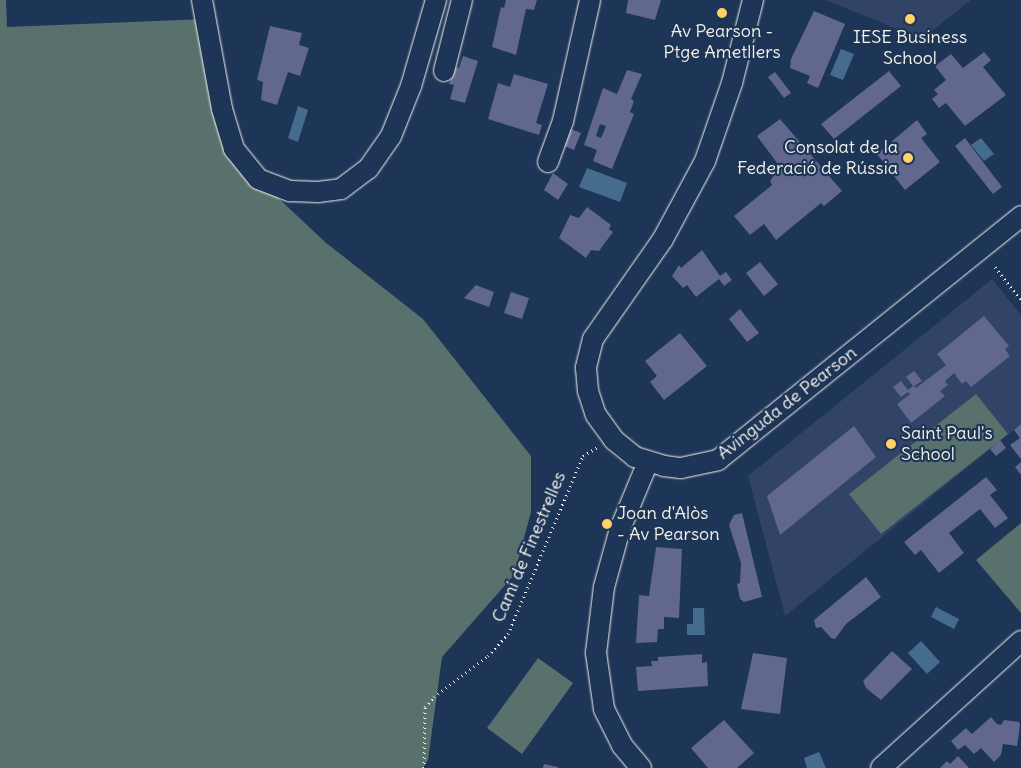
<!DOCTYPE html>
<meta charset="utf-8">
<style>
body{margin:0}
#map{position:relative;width:1021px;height:768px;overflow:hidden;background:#1d3557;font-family:Delius,sans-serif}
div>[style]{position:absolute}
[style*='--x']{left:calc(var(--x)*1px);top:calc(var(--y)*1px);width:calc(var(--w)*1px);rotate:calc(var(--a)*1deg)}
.built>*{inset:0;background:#314467}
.green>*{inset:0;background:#59716d}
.water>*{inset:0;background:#456c8d}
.building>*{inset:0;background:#61678d}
.path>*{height:3px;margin-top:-1.5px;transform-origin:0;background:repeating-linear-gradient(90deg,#f4f1e8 0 1px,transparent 0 5px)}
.roads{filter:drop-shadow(0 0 1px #f4f1e8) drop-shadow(0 0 1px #f4f1e8)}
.minor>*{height:20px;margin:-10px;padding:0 10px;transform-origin:10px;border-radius:10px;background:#1d3557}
.dots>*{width:14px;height:14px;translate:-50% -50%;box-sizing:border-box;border:2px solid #1d3557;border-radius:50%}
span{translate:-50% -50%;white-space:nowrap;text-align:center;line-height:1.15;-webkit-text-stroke:4.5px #1d3557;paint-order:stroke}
.poi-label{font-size:18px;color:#f4f1e8}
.right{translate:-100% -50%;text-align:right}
.left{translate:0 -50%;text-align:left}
.street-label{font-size:18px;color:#f4f1e8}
</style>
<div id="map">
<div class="built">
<i style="clip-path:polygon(825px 0,971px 0,922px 39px)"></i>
<i style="clip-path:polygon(992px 279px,1021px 315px,1021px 424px,785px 616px,748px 476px)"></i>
</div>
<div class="green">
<i style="clip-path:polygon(0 0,6px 0,7px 27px,206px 19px,222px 109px,258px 179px,325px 242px,423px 319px,531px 456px,531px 512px,514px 575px,442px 657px,428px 760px,423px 768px,0 768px)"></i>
<i style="clip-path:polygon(976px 394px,1008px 434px,881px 534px,849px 494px)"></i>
<i style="clip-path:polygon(1021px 523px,1021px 613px,976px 560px)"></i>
<i style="clip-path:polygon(538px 658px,573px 683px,522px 754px,487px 728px)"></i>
</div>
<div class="water">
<i style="clip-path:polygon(841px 49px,854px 54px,843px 80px,830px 75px)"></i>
<i style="clip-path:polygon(298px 106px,308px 110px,298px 142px,288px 138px)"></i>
<i style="clip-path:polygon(981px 138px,994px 154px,984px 161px,971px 145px)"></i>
<i style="clip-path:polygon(587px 168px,627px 183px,620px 202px,579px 187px)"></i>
<i style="clip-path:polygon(936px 607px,959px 619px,954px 629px,931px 617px)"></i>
<i style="clip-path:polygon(693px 608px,704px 608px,705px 635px,687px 635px,687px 624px,693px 624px)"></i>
<i style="clip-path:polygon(921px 641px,940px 662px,927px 674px,908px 653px)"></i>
<i style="clip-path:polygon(819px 752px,826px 768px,807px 768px,804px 758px)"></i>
</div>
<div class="building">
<i style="clip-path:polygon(506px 0,537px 0,534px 10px,526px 9px,516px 55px,492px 47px,501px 7px,504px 8px)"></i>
<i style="clip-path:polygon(628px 0,661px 0,655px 20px,626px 13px)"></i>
<i style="clip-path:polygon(814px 11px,845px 24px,818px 88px,807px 83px,810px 76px,790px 68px,791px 59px)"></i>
<i style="clip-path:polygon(270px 26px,302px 33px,299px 45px,309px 48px,300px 76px,288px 72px,277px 105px,261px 100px,263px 82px,257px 80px)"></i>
<i style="clip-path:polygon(984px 52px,991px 60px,983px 67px,1006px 95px,965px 126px,946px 103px,939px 108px,932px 99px,938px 94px,934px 90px,946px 80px,935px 66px,951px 54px,963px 68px)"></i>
<i style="clip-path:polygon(463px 56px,478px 61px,465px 103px,450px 99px,454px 85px,449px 84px,455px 67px,459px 68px)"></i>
<i style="clip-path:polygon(evenodd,627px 70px,642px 74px,631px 99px,634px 101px,630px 112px,634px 114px,612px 169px,593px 161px,597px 150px,584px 145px,603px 88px,617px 94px,627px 70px,600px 124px,606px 126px,601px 138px,596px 136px,600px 124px)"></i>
<i style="clip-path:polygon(889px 71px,901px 86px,834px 139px,821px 124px)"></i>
<i style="clip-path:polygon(775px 72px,791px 93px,784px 98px,768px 77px)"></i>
<i style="clip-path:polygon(514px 74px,548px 84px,536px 123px,542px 125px,539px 135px,488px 119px,498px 83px,510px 87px)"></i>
<i style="clip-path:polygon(780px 119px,842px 191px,824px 206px,821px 203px,776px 240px,764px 224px,750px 235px,734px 216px,772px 185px,770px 181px,780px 167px,757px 136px)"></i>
<i style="clip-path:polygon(917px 120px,927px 134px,921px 138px,940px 162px,905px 190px,877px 154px)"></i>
<i style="clip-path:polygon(568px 128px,581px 133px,574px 150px,562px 145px)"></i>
<i style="clip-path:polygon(965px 138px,1002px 187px,993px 194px,955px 146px)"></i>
<i style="clip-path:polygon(553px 173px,568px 184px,558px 200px,544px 190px)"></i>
<i style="clip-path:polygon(587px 207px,611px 225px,609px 229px,613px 232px,599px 251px,591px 250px,586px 258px,559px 238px,570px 215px,579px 218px)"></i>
<i style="clip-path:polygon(702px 250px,720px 276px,726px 272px,732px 280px,724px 286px,719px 279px,696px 297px,687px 285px,683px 288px,672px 276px,679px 265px,681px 268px)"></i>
<i style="clip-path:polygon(760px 262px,778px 284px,764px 296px,746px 273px)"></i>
<i style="clip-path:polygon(476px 285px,494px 292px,489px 307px,464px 298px)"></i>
<i style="clip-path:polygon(511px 292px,529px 298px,522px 319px,504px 313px)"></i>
<i style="clip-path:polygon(740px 309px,759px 333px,747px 342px,729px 319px)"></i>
<i style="clip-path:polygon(984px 316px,1009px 346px,1005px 349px,1010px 356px,971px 387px,966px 381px,962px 384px,954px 373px,945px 381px,948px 385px,940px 391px,945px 396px,911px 423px,897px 404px,910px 394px,908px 392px,901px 397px,893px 387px,901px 381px,908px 390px,913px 386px,906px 377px,914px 371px,922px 381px,914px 386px,916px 388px,946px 365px,937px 354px)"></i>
<i style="clip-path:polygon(680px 333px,707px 366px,664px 400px,650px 382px,657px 376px,645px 361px)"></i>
<i style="clip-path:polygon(1021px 424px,1021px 459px,1010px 445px,1020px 438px,1014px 430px)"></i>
<i style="clip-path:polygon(854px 426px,876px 457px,780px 535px,767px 496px)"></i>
<i style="clip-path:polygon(1000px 440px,1006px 448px,996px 456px,990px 449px)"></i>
<i style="clip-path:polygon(1021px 462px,1021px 475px,1015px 467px)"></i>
<i style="clip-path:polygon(986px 477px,997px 490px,990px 495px,1008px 518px,995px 528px,980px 509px,949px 533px,964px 553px,939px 573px,921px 550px,915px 555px,904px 542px)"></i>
<i style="clip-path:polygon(742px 513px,762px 597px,744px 602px,740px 599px,737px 584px,740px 583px,741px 563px,729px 525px,734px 515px)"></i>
<i style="clip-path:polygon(656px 547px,682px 549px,679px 618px,664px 617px,664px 629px,658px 629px,657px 642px,636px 643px,639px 595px,649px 596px)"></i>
<i style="clip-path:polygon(866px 577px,881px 597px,846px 624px,835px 639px,831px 638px,821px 627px,816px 628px,814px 620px)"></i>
<i style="clip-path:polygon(892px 651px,912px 669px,881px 700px,866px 688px,863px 681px)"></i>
<i style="clip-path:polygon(753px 653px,787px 658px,780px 714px,741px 709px)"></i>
<i style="clip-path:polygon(702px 654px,702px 663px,707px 662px,708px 686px,638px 691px,636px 667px,652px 666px,651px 661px,658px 661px,658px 657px)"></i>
<i style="clip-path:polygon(991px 717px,997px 724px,1001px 725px,1004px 720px,1019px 722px,1020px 725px,1017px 746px,1003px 744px,1001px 755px,994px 762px,981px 748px,974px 754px,965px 745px,958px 750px,951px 741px,966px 728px,972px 734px)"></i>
<i style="clip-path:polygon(724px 720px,754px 753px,737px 768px,708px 768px,691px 748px)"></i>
<i style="clip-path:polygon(958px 756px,969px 768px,940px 768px,947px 761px,950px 764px)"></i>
<i style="clip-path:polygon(544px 764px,558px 767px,558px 768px,543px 768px)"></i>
</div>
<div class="path">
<i style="--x:995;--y:267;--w:42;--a:51.8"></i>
<i style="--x:424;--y:768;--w:61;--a:-89.1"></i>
<i style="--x:425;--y:707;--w:13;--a:-48"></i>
<i style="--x:434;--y:697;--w:68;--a:-37.2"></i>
<i style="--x:488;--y:656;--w:30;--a:-48"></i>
<i style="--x:508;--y:634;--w:193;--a:-67.2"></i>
<i style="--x:583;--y:456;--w:19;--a:-32"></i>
</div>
<div class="roads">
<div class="minor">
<i style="--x:202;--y:0;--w:111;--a:79.6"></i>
<i style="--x:222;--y:109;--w:42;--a:73.3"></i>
<i style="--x:234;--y:149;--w:38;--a:51"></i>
<i style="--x:258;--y:179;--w:34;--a:21"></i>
<i style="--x:290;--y:191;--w:28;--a:2"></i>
<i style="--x:318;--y:192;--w:23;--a:-7"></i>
<i style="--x:341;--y:189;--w:34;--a:-37"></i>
<i style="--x:368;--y:169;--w:40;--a:-55.1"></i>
<i style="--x:391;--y:136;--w:54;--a:-68.2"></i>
<i style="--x:411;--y:86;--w:90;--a:-73.8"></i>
<i style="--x:753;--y:0;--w:86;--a:104.2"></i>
<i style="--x:732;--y:83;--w:83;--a:109.1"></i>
<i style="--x:705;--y:161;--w:89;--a:118.3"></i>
<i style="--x:663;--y:239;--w:122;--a:125"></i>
<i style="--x:593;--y:339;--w:30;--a:104"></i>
<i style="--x:586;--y:368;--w:23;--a:85"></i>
<i style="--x:588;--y:391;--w:25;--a:72"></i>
<i style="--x:596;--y:415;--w:31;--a:54"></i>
<i style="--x:614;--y:440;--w:27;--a:39"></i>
<i style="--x:635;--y:457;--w:30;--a:17"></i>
<i style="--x:664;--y:466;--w:17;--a:7"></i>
<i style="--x:681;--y:468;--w:38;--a:-12"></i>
<i style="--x:718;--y:460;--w:389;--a:-38.8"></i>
<i style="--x:444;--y:71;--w:73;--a:-75.8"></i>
<i style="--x:548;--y:162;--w:44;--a:-69.9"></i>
<i style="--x:563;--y:121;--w:124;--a:-77.4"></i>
<i style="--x:641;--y:768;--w:30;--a:-130"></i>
<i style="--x:622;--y:745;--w:40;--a:-116.6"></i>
<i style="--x:604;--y:709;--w:57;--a:-98.1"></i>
<i style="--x:596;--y:653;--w:66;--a:-83.1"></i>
<i style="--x:604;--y:587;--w:60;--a:-74.6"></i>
<i style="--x:620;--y:529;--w:73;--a:-67.3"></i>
<i style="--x:881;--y:768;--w:189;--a:-42.2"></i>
</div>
</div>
<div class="dots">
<i style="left:722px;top:13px;background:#ffd166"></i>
<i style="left:910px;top:19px;background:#ffd166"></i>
<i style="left:908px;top:158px;background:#ffd166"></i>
<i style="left:891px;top:444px;background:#ffd166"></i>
<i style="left:607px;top:524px;background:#ffd166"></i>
</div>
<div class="poi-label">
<span style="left:722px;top:42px">Av Pearson -<br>Ptge Ametllers</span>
<span style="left:910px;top:48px">IESE Business<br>School</span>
<span class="right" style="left:898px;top:158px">Consolat de la<br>Federació de Rússia</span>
<span class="left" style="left:901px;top:444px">Saint Paul's<br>School</span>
<span class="left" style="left:617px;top:524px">Joan d'Alòs<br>- Av Pearson</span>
</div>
<div class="street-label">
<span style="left:787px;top:403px;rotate:-38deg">Avinguda de Pearson</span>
<span style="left:529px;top:547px;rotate:-67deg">Camí de Finestrelles</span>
</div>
</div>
